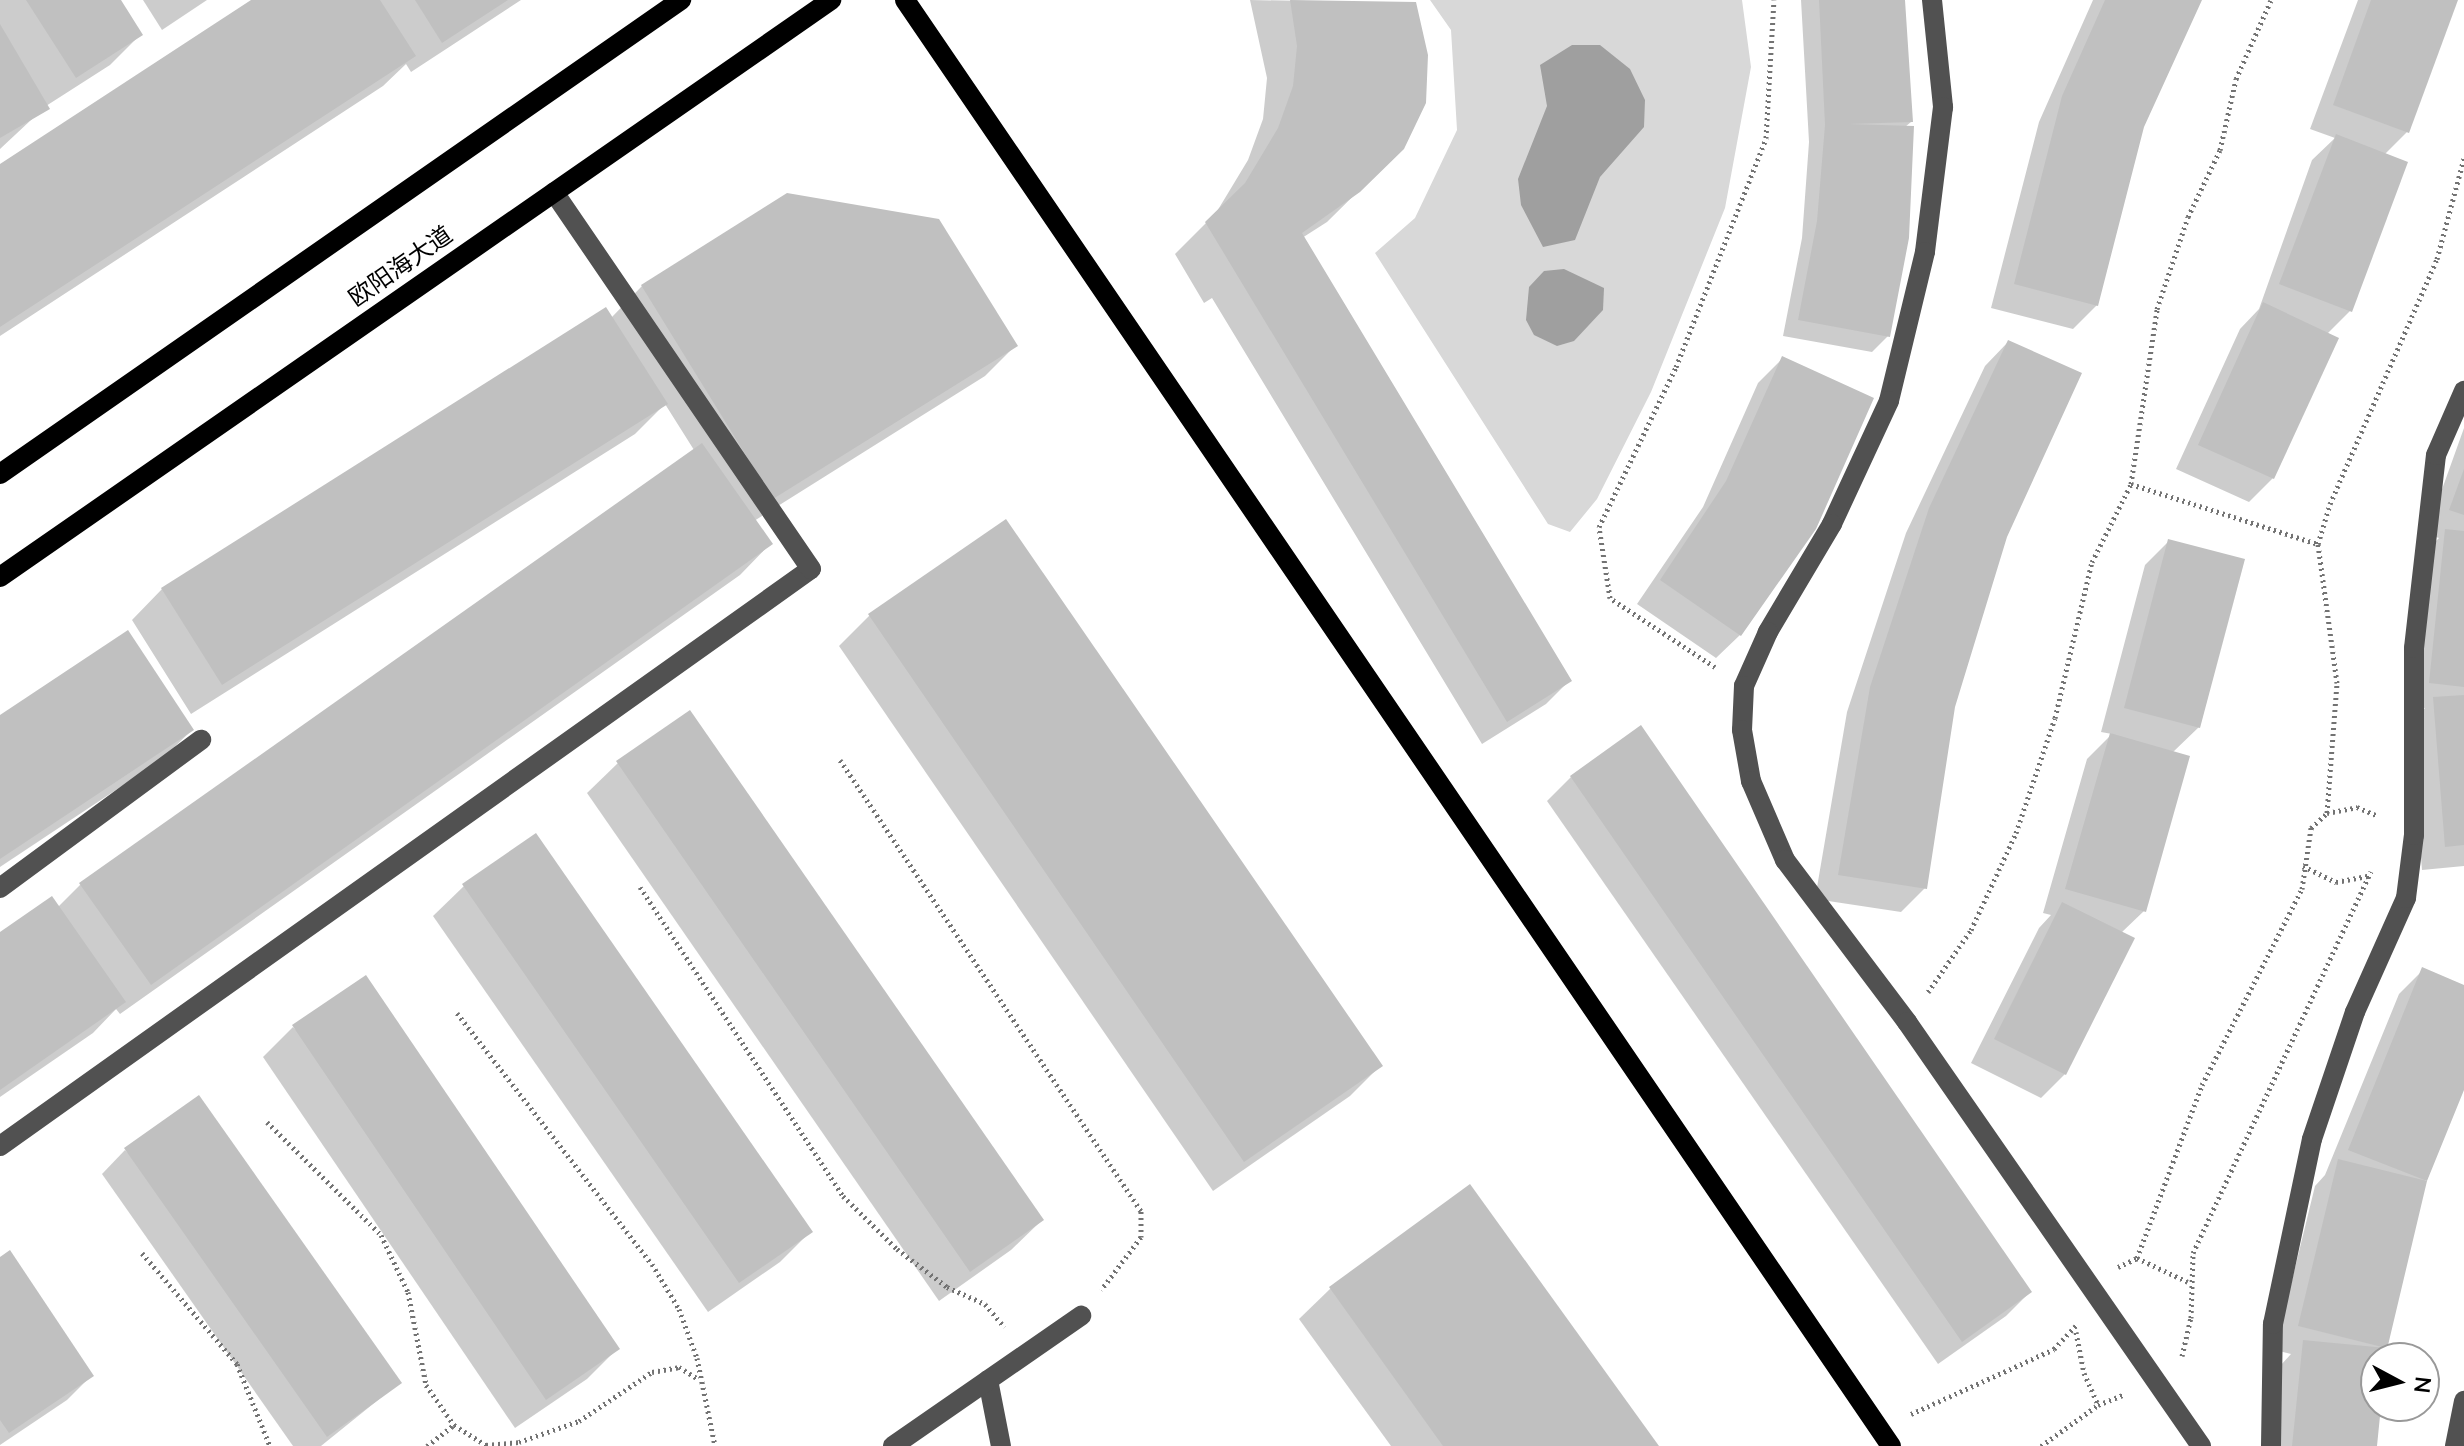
<!DOCTYPE html>
<meta charset="utf-8">
<style>
body{margin:0}
#map{position:relative;width:2464px;height:1446px;overflow:hidden;background:#fff;font-family:"Nunito Sans","Noto Sans SC",sans-serif}
div>[style]{position:absolute}
[style*='--x']{left:calc(var(--x)*1px);top:calc(var(--y)*1px);width:calc(var(--w)*1px);rotate:calc(var(--a)*1deg)}
.green>*{inset:0;background:#d8d8d8}
.water>*{inset:0;background:#9f9f9f}
.shadow>*{inset:0;background:#0003}
.building>*{inset:0;background:#c0c0c0}
.path>*{height:5px;margin-top:-2.5px;transform-origin:0;background:repeating-linear-gradient(90deg,#737373 0 2px,transparent 0 6px)}
.minor>*{height:20px;margin:-10px;padding:0 10px;transform-origin:10px;border-radius:10px;background:#515151}
.major>*{height:20px;margin:-10px;padding:0 10px;transform-origin:10px;border-radius:10px;background:#000}
span{translate:-50% -50%;white-space:nowrap;text-align:center;line-height:1.15;-webkit-text-stroke:6px #fff;paint-order:stroke}
.street-label{font-size:24px;color:#000}
.north{position:absolute;left:2360px;top:1342px;width:80px;height:80px;box-sizing:border-box;background:#fff;border:2px solid #999;border-radius:50%;rotate:97deg;font-size:22px;font-weight:700;line-height:32px;text-align:center;color:#000}
.north::after{content:'';display:block;margin:auto;width:28px;height:36px;background:#000;clip-path:polygon(50% 0,100% 100%,50% 72%,0 100%)}
</style>
<div id="map">
<div class="green">
<i style="clip-path:polygon(1430px 0,1742px 0,1751px 67px,1725px 208px,1651px 392px,1597px 499px,1570px 532px,1548px 524px,1375px 253px,1415px 218px,1457px 130px,1451px 30px)"></i>
</div>
<div class="water">
<i style="clip-path:polygon(1572px 45px,1600px 45px,1630px 69px,1645px 100px,1644px 127px,1600px 177px,1575px 240px,1543px 247px,1521px 205px,1518px 179px,1547px 106px,1540px 65px)"></i>
<i style="clip-path:polygon(1564px 269px,1604px 288px,1603px 310px,1574px 341px,1557px 346px,1534px 335px,1526px 320px,1529px 287px,1544px 271px)"></i>
</div>
<div class="shadow">
<i style="clip-path:polygon(0 0,119px 0,141px 34px,110px 65px,46px 106px,0 149px)"></i>
<i style="clip-path:polygon(143px 0,207px 0,162px 30px)"></i>
<i style="clip-path:polygon(254px 0,521px 0,411px 72px,406px 64px,383px 86px,0 336px,0 166px)"></i>
<i style="clip-path:polygon(1250px 0,1414px 3px,1403px 147px,1327px 222px,1302px 238px,1570px 680px,1546px 704px,1482px 744px,1212px 298px,1204px 303px,1175px 254px,1216px 213px,1248px 160px,1263px 119px,1267px 78px)"></i>
<i style="clip-path:polygon(1801px 0,1903px 0,1911px 122px,1905px 127px,1888px 336px,1872px 352px,1783px 336px,1802px 238px,1809px 142px)"></i>
<i style="clip-path:polygon(2093px 0,2199px 0,2142px 126px,2097px 305px,2073px 329px,1991px 308px,2039px 122px)"></i>
<i style="clip-path:polygon(2358px 0,2456px 0,2407px 132px,2384px 155px,2350px 311px,2327px 334px,2273px 478px,2249px 502px,2176px 469px,2240px 329px,2259px 309px,2312px 160px,2335px 138px,2310px 129px)"></i>
<i style="clip-path:polygon(642px 286px,1015px 346px,985px 376px,754px 521px,770px 544px,740px 575px,120px 1014px,116px 1009px,93px 1033px,0 1097px,0 934px,57px 908px,81px 884px,694px 450px,665px 404px,635px 434px,191px 714px,132px 620px,162px 589px,611px 318px)"></i>
<i style="clip-path:polygon(2008px 342px,2005px 537px,1953px 706px,1925px 888px,1901px 912px,1815px 899px,1847px 712px,1906px 533px,1985px 366px)"></i>
<i style="clip-path:polygon(1782px 359px,1740px 635px,1716px 658px,1637px 604px,1703px 507px,1758px 383px)"></i>
<i style="clip-path:polygon(2464px 428px,2464px 866px,2422px 870px,2410px 723px,2425px 708px,2407px 706px,2422px 555px,2439px 538px,2426px 534px)"></i>
<i style="clip-path:polygon(1006px 522px,1380px 1066px,1350px 1096px,1213px 1191px,839px 646px,869px 616px)"></i>
<i style="clip-path:polygon(2169px 541px,2199px 727px,2172px 753px,2144px 911px,2121px 933px,2065px 1074px,2041px 1098px,1971px 1063px,2039px 928px,2051px 915px,2043px 913px,2087px 759px,2112px 734px,2101px 732px,2145px 565px)"></i>
<i style="clip-path:polygon(0 717px,192px 730px,161px 760px,0 867px)"></i>
<i style="clip-path:polygon(618px 763px,1042px 1220px,1011px 1250px,939px 1301px,587px 793px)"></i>
<i style="clip-path:polygon(1571px 777px,2030px 1292px,2006px 1316px,1938px 1364px,1547px 801px)"></i>
<i style="clip-path:polygon(464px 886px,810px 1232px,780px 1262px,708px 1312px,433px 916px)"></i>
<i style="clip-path:polygon(2423px 970px,2464px 987px,2464px 1084px,2425px 1181px,2383px 1358px,2376px 1358px,2375px 1446px,2272px 1446px,2280px 1366px,2291px 1354px,2275px 1350px,2315px 1186px,2325px 1175px,2399px 994px)"></i>
<i style="clip-path:polygon(293px 1027px,617px 1349px,587px 1379px,515px 1428px,263px 1057px)"></i>
<i style="clip-path:polygon(125px 1150px,399px 1383px,321px 1446px,293px 1446px,102px 1174px)"></i>
<i style="clip-path:polygon(1470px 1187px,1657px 1446px,1391px 1446px,1299px 1319px,1330px 1289px)"></i>
<i style="clip-path:polygon(0 1259px,91px 1376px,67px 1400px,0 1445px)"></i>
</div>
<div class="building">
<i style="clip-path:polygon(26px 0,121px 0,143px 35px,76px 78px)"></i>
<i style="clip-path:polygon(251px 0,380px 0,416px 56px,0 327px,0 164px)"></i>
<i style="clip-path:polygon(415px 0,508px 0,442px 43px)"></i>
<i style="clip-path:polygon(1290px 0,1416px 2px,1428px 55px,1426px 103px,1404px 149px,1360px 192px,1302px 233px,1572px 681px,1507px 722px,1205px 222px,1245px 183px,1278px 128px,1293px 86px,1297px 46px)"></i>
<i style="clip-path:polygon(1819px 0,1905px 0,1913px 122px,1850px 124px,1914px 126px,1909px 238px,1890px 337px,1798px 320px,1817px 221px,1825px 125px)"></i>
<i style="clip-path:polygon(2105px 0,2202px 0,2144px 127px,2098px 306px,2014px 284px,2062px 96px)"></i>
<i style="clip-path:polygon(2371px 0,2458px 0,2409px 133px,2333px 105px)"></i>
<i style="clip-path:polygon(0 24px,50px 109px,0 138px)"></i>
<i style="clip-path:polygon(2336px 134px,2408px 162px,2352px 312px,2279px 284px)"></i>
<i style="clip-path:polygon(787px 193px,939px 219px,1018px 346px,773px 499px,641px 285px)"></i>
<i style="clip-path:polygon(2263px 302px,2339px 338px,2274px 479px,2198px 445px)"></i>
<i style="clip-path:polygon(606px 307px,668px 404px,222px 685px,161px 588px)"></i>
<i style="clip-path:polygon(2008px 340px,2082px 373px,2007px 537px,1955px 707px,1927px 889px,1838px 875px,1870px 687px,1929px 508px)"></i>
<i style="clip-path:polygon(1782px 356px,1874px 398px,1816px 529px,1741px 636px,1660px 580px,1726px 481px)"></i>
<i style="clip-path:polygon(702px 443px,773px 544px,151px 985px,79px 883px)"></i>
<i style="clip-path:polygon(2464px 469px,2464px 515px,2449px 510px)"></i>
<i style="clip-path:polygon(1006px 519px,1383px 1066px,1244px 1162px,868px 614px)"></i>
<i style="clip-path:polygon(2445px 529px,2464px 531px,2464px 687px,2429px 683px)"></i>
<i style="clip-path:polygon(2168px 539px,2245px 559px,2200px 728px,2124px 708px)"></i>
<i style="clip-path:polygon(128px 630px,194px 730px,0 859px,0 715px)"></i>
<i style="clip-path:polygon(2464px 695px,2464px 845px,2445px 847px,2433px 697px)"></i>
<i style="clip-path:polygon(690px 710px,1044px 1220px,970px 1272px,616px 761px)"></i>
<i style="clip-path:polygon(1641px 725px,2032px 1292px,1962px 1342px,1570px 776px)"></i>
<i style="clip-path:polygon(2110px 733px,2190px 756px,2146px 912px,2065px 889px)"></i>
<i style="clip-path:polygon(536px 833px,813px 1232px,739px 1283px,462px 884px)"></i>
<i style="clip-path:polygon(52px 896px,126px 1002px,0 1090px,0 932px)"></i>
<i style="clip-path:polygon(2062px 902px,2135px 938px,2066px 1075px,1994px 1039px)"></i>
<i style="clip-path:polygon(2422px 967px,2464px 985px,2464px 1090px,2427px 1181px,2385px 1358px,2376px 1358px,2376px 1406px,2381px 1406px,2377px 1446px,2292px 1446px,2303px 1340px,2386px 1348px,2298px 1326px,2338px 1159px,2427px 1181px,2348px 1150px)"></i>
<i style="clip-path:polygon(366px 975px,620px 1349px,546px 1400px,292px 1025px)"></i>
<i style="clip-path:polygon(199px 1095px,402px 1383px,327px 1437px,124px 1148px)"></i>
<i style="clip-path:polygon(1470px 1184px,1659px 1446px,1443px 1446px,1329px 1287px)"></i>
<i style="clip-path:polygon(10px 1250px,94px 1376px,9px 1433px,0 1420px,0 1257px)"></i>
</div>
<div class="path">
<i style="--x:2131;--y:484;--w:196;--a:17.8"></i>
<i style="--x:1715;--y:667;--w:126;--a:-146.7"></i>
<i style="--x:1610;--y:598;--w:72;--a:-98.8"></i>
<i style="--x:1599;--y:527;--w:178;--a:-64.3"></i>
<i style="--x:1676;--y:367;--w:246;--a:-68.5"></i>
<i style="--x:1766;--y:138;--w:138;--a:-86.7"></i>
<i style="--x:840;--y:760;--w:542;--a:56.28"></i>
<i style="--x:1141;--y:1211;--w:26;--a:90"></i>
<i style="--x:1141;--y:1237;--w:66;--a:127"></i>
<i style="--x:2327;--y:813;--w:31;--a:-11"></i>
<i style="--x:2357;--y:807;--w:23;--a:23"></i>
<i style="--x:2303;--y:866;--w:37;--a:26"></i>
<i style="--x:2336;--y:882;--w:33;--a:-11"></i>
<i style="--x:640;--y:887;--w:370;--a:56.7"></i>
<i style="--x:843;--y:1196;--w:76;--a:44.5"></i>
<i style="--x:897;--y:1249;--w:63;--a:37.2"></i>
<i style="--x:947;--y:1287;--w:42;--a:24.1"></i>
<i style="--x:985;--y:1304;--w:30;--a:50"></i>
<i style="--x:1928;--y:992;--w:75;--a:-55.3"></i>
<i style="--x:1971;--y:930;--w:107;--a:-65.1"></i>
<i style="--x:2016;--y:833;--w:121;--a:-71.3"></i>
<i style="--x:2055;--y:718;--w:160;--a:-76.7"></i>
<i style="--x:2092;--y:562;--w:87;--a:-63.4"></i>
<i style="--x:2131;--y:484;--w:177;--a:-81.5"></i>
<i style="--x:2157;--y:309;--w:97;--a:-71.4"></i>
<i style="--x:2188;--y:217;--w:74;--a:-64.5"></i>
<i style="--x:2220;--y:150;--w:73;--a:-77.3"></i>
<i style="--x:2236;--y:79;--w:86;--a:-66.1"></i>
<i style="--x:457;--y:1013;--w:318;--a:52.2"></i>
<i style="--x:652;--y:1264;--w:52;--a:59"></i>
<i style="--x:679;--y:1309;--w:52;--a:69.8"></i>
<i style="--x:697;--y:1358;--w:90;--a:78.4"></i>
<i style="--x:267;--y:1122;--w:161;--a:44.7"></i>
<i style="--x:381;--y:1235;--w:63;--a:64.7"></i>
<i style="--x:408;--y:1292;--w:95;--a:79"></i>
<i style="--x:426;--y:1385;--w:49;--a:55"></i>
<i style="--x:454;--y:1425;--w:38;--a:32"></i>
<i style="--x:486;--y:1445;--w:33;--a:-5"></i>
<i style="--x:519;--y:1442;--w:64;--a:-19.3"></i>
<i style="--x:579;--y:1421;--w:88;--a:-33.9"></i>
<i style="--x:652;--y:1372;--w:27;--a:-10"></i>
<i style="--x:679;--y:1367;--w:22;--a:32"></i>
<i style="--x:142;--y:1253;--w:146;--a:49.4"></i>
<i style="--x:237;--y:1364;--w:88;--a:68.1"></i>
<i style="--x:2137;--y:1258;--w:56;--a:25.2"></i>
<i style="--x:2118;--y:1267;--w:21;--a:-25"></i>
<i style="--x:2137;--y:1258;--w:185;--a:-69.4"></i>
<i style="--x:2202;--y:1085;--w:220;--a:-63"></i>
<i style="--x:2302;--y:889;--w:62;--a:-81.6"></i>
<i style="--x:2311;--y:828;--w:22;--a:-43"></i>
<i style="--x:2327;--y:813;--w:130;--a:-85.6"></i>
<i style="--x:2337;--y:683;--w:140;--a:-97.8"></i>
<i style="--x:2318;--y:544;--w:42;--a:-73.3"></i>
<i style="--x:2330;--y:504;--w:267;--a:-66.4"></i>
<i style="--x:2437;--y:259;--w:105;--a:-75"></i>
<i style="--x:2076;--y:1332;--w:42;--a:79"></i>
<i style="--x:2084;--y:1373;--w:35;--a:66"></i>
<i style="--x:2182;--y:1356;--w:39;--a:-77"></i>
<i style="--x:2191;--y:1318;--w:65;--a:-88.2"></i>
<i style="--x:2193;--y:1253;--w:421;--a:-65"></i>
<i style="--x:1911;--y:1414;--w:157;--a:-24.4"></i>
<i style="--x:2054;--y:1349;--w:33;--a:-47"></i>
<i style="--x:427;--y:1446;--w:34;--a:-38"></i>
<i style="--x:2041;--y:1446;--w:70;--a:-35.7"></i>
<i style="--x:2098;--y:1405;--w:29;--a:-22"></i>
</div>
<div class="minor">
<i style="--x:1932;--y:0;--w:108;--a:84.1"></i>
<i style="--x:1943;--y:107;--w:146;--a:97.1"></i>
<i style="--x:1925;--y:252;--w:153;--a:103.6"></i>
<i style="--x:1889;--y:401;--w:136;--a:114.9"></i>
<i style="--x:1832;--y:524;--w:126;--a:120.7"></i>
<i style="--x:1768;--y:632;--w:59;--a:114"></i>
<i style="--x:1744;--y:686;--w:44;--a:92.6"></i>
<i style="--x:1742;--y:730;--w:52;--a:80"></i>
<i style="--x:1751;--y:781;--w:86;--a:66.7"></i>
<i style="--x:1785;--y:860;--w:203;--a:53"></i>
<i style="--x:1907;--y:1022;--w:516;--a:55.26"></i>
<i style="--x:0;--y:888;--w:250;--a:-36.4"></i>
<i style="--x:0;--y:1146;--w:995;--a:-35.43"></i>
<i style="--x:811;--y:569;--w:456;--a:-124.3"></i>
<i style="--x:988;--y:1380;--w:67;--a:78.9"></i>
<i style="--x:893;--y:1446;--w:229;--a:-34.7"></i>
<i style="--x:2271;--y:1446;--w:122;--a:-89.1"></i>
<i style="--x:2273;--y:1324;--w:189;--a:-78.1"></i>
<i style="--x:2312;--y:1139;--w:134;--a:-71.3"></i>
<i style="--x:2355;--y:1012;--w:125;--a:-65.9"></i>
<i style="--x:2406;--y:898;--w:64;--a:-82.8"></i>
<i style="--x:2414;--y:835;--w:187;--a:-90"></i>
<i style="--x:2414;--y:648;--w:194;--a:-83.5"></i>
<i style="--x:2436;--y:455;--w:70;--a:-66.4"></i>
<i style="--x:2455;--y:1446;--w:46;--a:-78.7"></i>
</div>
<div class="major">
<i style="--x:905;--y:0;--w:1750;--a:55.71"></i>
<i style="--x:0;--y:474;--w:830;--a:-34.84"></i>
<i style="--x:0;--y:577;--w:1012;--a:-34.77"></i>
</div>
<div class="street-label">
<span style="left:401px;top:267px;rotate:-35deg">欧阳海大道</span>
</div>
<div class="north">N</div>
</div>
